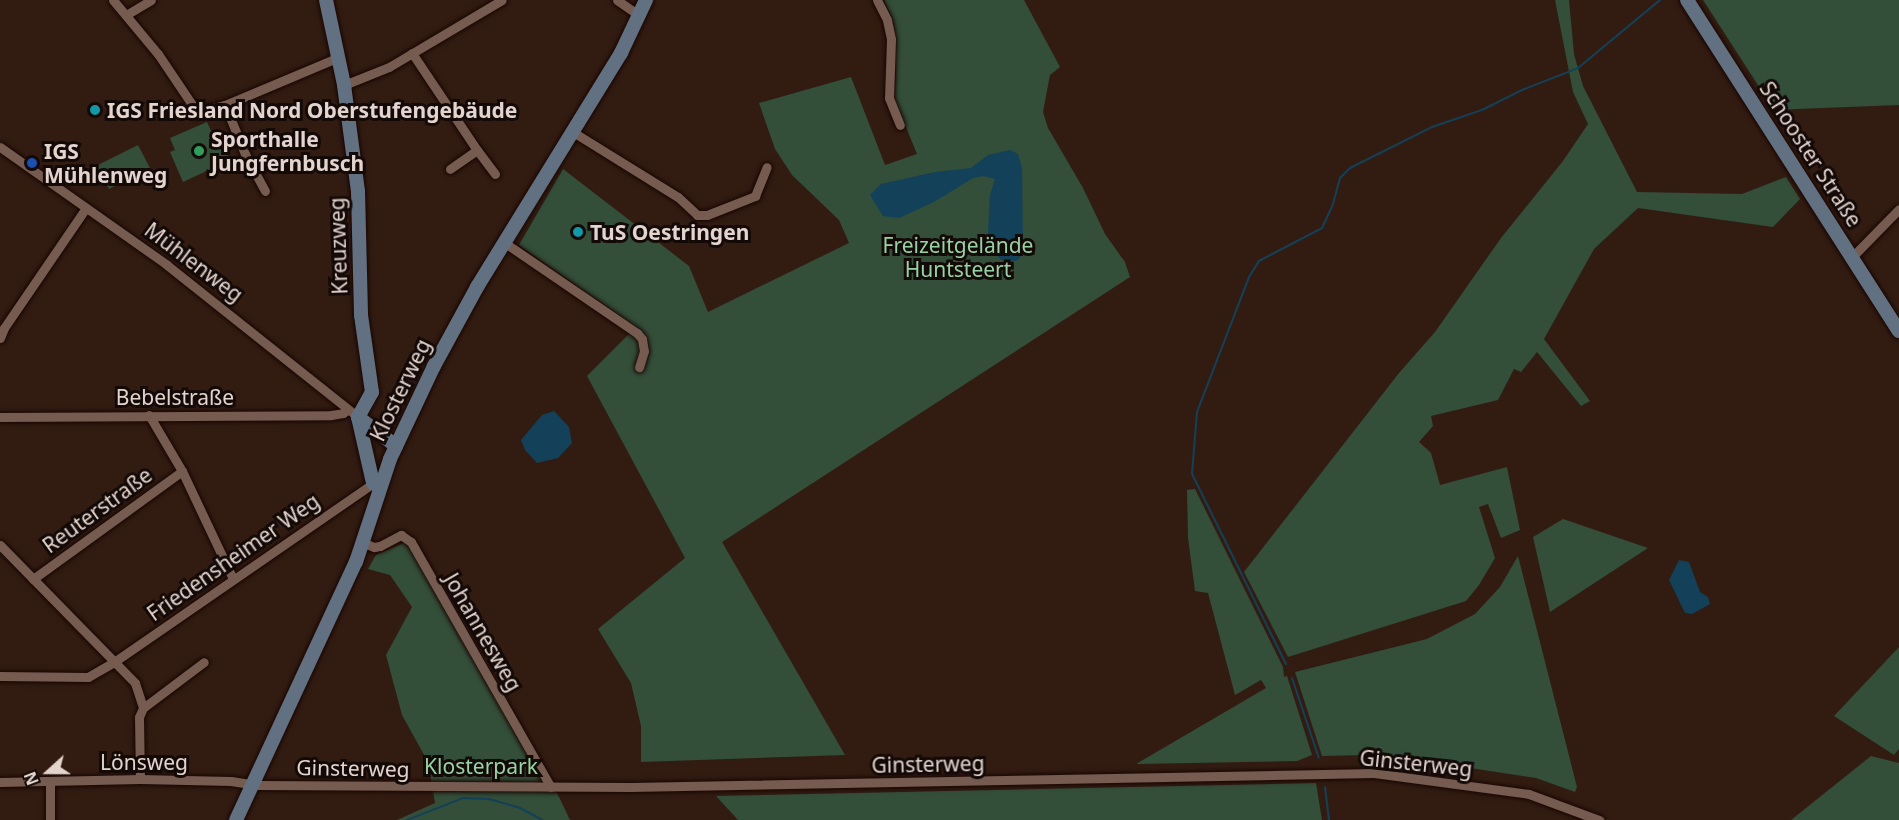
<!DOCTYPE html>
<meta charset="utf-8">
<style>
body{margin:0}
#map{position:relative;width:1899px;height:820px;overflow:hidden;background:#321c12;font-family:"Noto Sans",sans-serif}
div>[style]{position:absolute}
[style*='--x']{left:calc(var(--x)*1px);top:calc(var(--y)*1px);width:calc(var(--w)*1px);rotate:calc(var(--a)*1deg)}
.green>*{inset:0;background:#334e39}
.water>*{inset:0;background:#124159}
.stream>*{height:2px;margin:-1px;padding:0 1px;transform-origin:1px;border-radius:1px;background:#124159}
.roads{filter:drop-shadow(0 0 2px #190601) drop-shadow(0 0 2px #190601)}
.street>*{height:9px;margin:-4.5px;padding:0 4.5px;transform-origin:4.5px;border-radius:4.5px;background:#755b50}
.secondary>*{height:14px;margin:-7px;padding:0 7px;transform-origin:7px;border-radius:7px;background:#617182}
.dots>*{width:16px;height:16px;translate:-50% -50%;box-sizing:border-box;border:3px solid #130906;border-radius:50%}
span{translate:-50% -50%;white-space:nowrap;text-align:center;line-height:1.15;-webkit-text-stroke:6px #130906;paint-order:stroke}
.poi-label{font-size:21px;color:#e3d4cd;font-weight:700}
.left{translate:0 -50%;text-align:left}
.street-label{font-size:21px;color:#e3d4cd}
.park-label{font-size:21px;color:#95d4a3}
.north{position:absolute;left:18px;top:742px;width:60px;height:60px;-webkit-text-stroke:4px #130906;paint-order:stroke;rotate:249deg;font-size:16px;font-weight:700;line-height:24px;text-align:center;color:#e3d4cd}
.north::after{content:'';display:block;margin:auto;width:21px;height:27px;background:#e3d4cd;clip-path:polygon(50% 0,100% 100%,50% 72%,0 100%)}
</style>
<div id="map">
<div class="green">
<i style="clip-path:polygon(884px 0,1024px 0,1060px 67px,1050px 75px,1043px 112px,1048px 128px,1083px 188px,1105px 234px,1125px 262px,1130px 277px,722px 542px,845px 755px,641px 762px,641px 726px,631px 683px,598px 629px,685px 558px,587px 376px,636px 327px,519px 245px,563px 169px,689px 266px,708px 312px,849px 243px,839px 220px,792px 175px,775px 149px,759px 103px,851px 77px,885px 165px,917px 154px,895px 100px,896px 41px,893px 20px)"></i>
<i style="clip-path:polygon(1555px 0,1569px 0,1574px 54px,1583px 86px,1637px 192px,1742px 194px,1786px 177px,1800px 199px,1773px 227px,1638px 208px,1594px 249px,1544px 339px,1590px 401px,1581px 406px,1537px 352px,1521px 372px,1514px 369px,1498px 400px,1431px 416px,1433px 426px,1419px 442px,1431px 453px,1440px 485px,1507px 467px,1520px 530px,1501px 538px,1488px 504px,1479px 507px,1495px 558px,1479px 585px,1466px 601px,1288px 657px,1244px 572px,1399px 373px,1435px 332px,1501px 238px,1563px 161px,1588px 124px,1573px 92px)"></i>
<i style="clip-path:polygon(1703px 0,1899px 0,1899px 105px,1774px 110px)"></i>
<i style="clip-path:polygon(207px 122px,212px 133px,217px 131px,230px 160px,183px 182px,170px 152px,175px 150px,170px 138px)"></i>
<i style="clip-path:polygon(138px 145px,150px 168px,109px 189px,96px 166px)"></i>
<i style="clip-path:polygon(1195px 489px,1283px 667px,1284px 677px,1287px 676px,1312px 755px,1297px 761px,1136px 764px,1266px 688px,1261px 680px,1235px 695px,1208px 593px,1195px 591px,1188px 538px,1187px 490px)"></i>
<i style="clip-path:polygon(1563px 519px,1648px 548px,1550px 612px,1533px 537px)"></i>
<i style="clip-path:polygon(411px 540px,559px 797px,570px 820px,397px 820px,435px 803px,428px 762px,402px 715px,386px 655px,412px 607px,390px 575px,368px 569px,376px 555px)"></i>
<i style="clip-path:polygon(1518px 556px,1577px 787px,1575px 792px,1536px 778px,1398px 757px,1366px 755px,1322px 756px,1295px 672px,1427px 639px,1475px 614px,1500px 587px)"></i>
<i style="clip-path:polygon(1899px 647px,1899px 749px,1894px 755px,1834px 716px)"></i>
<i style="clip-path:polygon(1871px 756px,1899px 763px,1899px 820px,1791px 820px)"></i>
<i style="clip-path:polygon(1316px 783px,1322px 820px,738px 820px,716px 796px)"></i>
</div>
<div class="water">
<i style="clip-path:polygon(1010px 150px,1018px 154px,1022px 168px,1023px 250px,1019px 259px,1010px 263px,1000px 259px,993px 249px,988px 232px,990px 195px,995px 179px,983px 176px,973px 178px,934px 202px,899px 218px,883px 216px,870px 195px,881px 184px,935px 172px,971px 168px,988px 155px)"></i>
<i style="clip-path:polygon(554px 411px,569px 427px,572px 443px,558px 458px,537px 463px,525px 450px,521px 440px,542px 415px)"></i>
<i style="clip-path:polygon(1679px 560px,1689px 562px,1700px 592px,1708px 597px,1710px 604px,1692px 614px,1685px 613px,1669px 580px)"></i>
</div>
<div class="stream">
<i style="--x:1286;--y:664;--w:212;--a:-116.3"></i>
<i style="--x:1192;--y:474;--w:62;--a:-85.4"></i>
<i style="--x:1197;--y:412;--w:145;--a:-68.9"></i>
<i style="--x:1249;--y:277;--w:19;--a:-58"></i>
<i style="--x:1259;--y:261;--w:71;--a:-27.6"></i>
<i style="--x:1322;--y:228;--w:26;--a:-65"></i>
<i style="--x:1333;--y:204;--w:27;--a:-75"></i>
<i style="--x:1340;--y:178;--w:14;--a:-45"></i>
<i style="--x:1350;--y:168;--w:92;--a:-26.6"></i>
<i style="--x:1432;--y:127;--w:53;--a:-18.8"></i>
<i style="--x:1482;--y:110;--w:45;--a:-26.6"></i>
<i style="--x:1522;--y:90;--w:60;--a:-21.4"></i>
<i style="--x:1578;--y:68;--w:107;--a:-39.7"></i>
<i style="--x:1292;--y:678;--w:84;--a:71.4"></i>
<i style="--x:1325;--y:787;--w:33;--a:83"></i>
<i style="--x:407;--y:820;--w:60;--a:-21.4"></i>
<i style="--x:463;--y:798;--w:26;--a:2"></i>
<i style="--x:489;--y:799;--w:32;--a:16"></i>
<i style="--x:520;--y:808;--w:26;--a:28"></i>
</div>
<div class="roads">
<div class="street">
<i style="--x:113;--y:0;--w:70;--a:50.2"></i>
<i style="--x:158;--y:54;--w:70;--a:56.1"></i>
<i style="--x:197;--y:112;--w:29;--a:-14"></i>
<i style="--x:225;--y:105;--w:124;--a:-22.8"></i>
<i style="--x:617;--y:0;--w:28;--a:35"></i>
<i style="--x:877;--y:0;--w:22;--a:63"></i>
<i style="--x:887;--y:20;--w:19;--a:78"></i>
<i style="--x:891;--y:39;--w:59;--a:91.9"></i>
<i style="--x:889;--y:98;--w:29;--a:68"></i>
<i style="--x:126;--y:15;--w:29;--a:-31"></i>
<i style="--x:412;--y:53;--w:117;--a:56.2"></i>
<i style="--x:477;--y:150;--w:33;--a:145"></i>
<i style="--x:344;--y:85;--w:48;--a:-21.8"></i>
<i style="--x:389;--y:67;--w:131;--a:-30.7"></i>
<i style="--x:225;--y:105;--w:53;--a:67.8"></i>
<i style="--x:245;--y:154;--w:42;--a:61.6"></i>
<i style="--x:573;--y:132;--w:123;--a:31.8"></i>
<i style="--x:678;--y:197;--w:26;--a:43"></i>
<i style="--x:697;--y:215;--w:10;--a:0"></i>
<i style="--x:707;--y:215;--w:52;--a:-21.6"></i>
<i style="--x:755;--y:196;--w:31;--a:-68"></i>
<i style="--x:0;--y:147;--w:204;--a:35.2"></i>
<i style="--x:167;--y:265;--w:244;--a:38.5"></i>
<i style="--x:477;--y:150;--w:30;--a:53"></i>
<i style="--x:505;--y:243;--w:160;--a:34.3"></i>
<i style="--x:637;--y:333;--w:8;--a:50"></i>
<i style="--x:642;--y:339;--w:12;--a:81"></i>
<i style="--x:644;--y:351;--w:17;--a:107"></i>
<i style="--x:1852;--y:257;--w:67;--a:-45.6"></i>
<i style="--x:0;--y:338;--w:11;--a:-68"></i>
<i style="--x:4;--y:328;--w:145;--a:-55.7"></i>
<i style="--x:149;--y:415;--w:65;--a:59.5"></i>
<i style="--x:182;--y:471;--w:119;--a:64.7"></i>
<i style="--x:0;--y:417;--w:331;--a:-0.3"></i>
<i style="--x:331;--y:415;--w:12;--a:-9"></i>
<i style="--x:343;--y:413;--w:6;--a:-39"></i>
<i style="--x:364;--y:543;--w:11;--a:22"></i>
<i style="--x:374;--y:547;--w:6;--a:-9"></i>
<i style="--x:380;--y:546;--w:24;--a:-28"></i>
<i style="--x:401;--y:535;--w:12;--a:35"></i>
<i style="--x:411;--y:542;--w:282;--a:60.3"></i>
<i style="--x:0;--y:545;--w:193;--a:45.6"></i>
<i style="--x:135;--y:683;--w:26;--a:72"></i>
<i style="--x:143;--y:708;--w:10;--a:114"></i>
<i style="--x:139;--y:717;--w:62;--a:89.1"></i>
<i style="--x:33;--y:579;--w:184;--a:-35.9"></i>
<i style="--x:0;--y:676;--w:88;--a:0.7"></i>
<i style="--x:88;--y:677;--w:30;--a:-30"></i>
<i style="--x:114;--y:662;--w:315;--a:-34.6"></i>
<i style="--x:143;--y:708;--w:76;--a:-37"></i>
<i style="--x:0;--y:782;--w:140;--a:-1.2"></i>
<i style="--x:140;--y:779;--w:91;--a:1.3"></i>
<i style="--x:231;--y:781;--w:26;--a:9"></i>
<i style="--x:257;--y:785;--w:374;--a:0.3"></i>
<i style="--x:631;--y:787;--w:743;--a:-1.08"></i>
<i style="--x:1374;--y:773;--w:156;--a:7.7"></i>
<i style="--x:1529;--y:794;--w:75;--a:20.4"></i>
<i style="--x:50;--y:820;--w:39;--a:-90"></i>
</div>
<div class="secondary">
<i style="--x:326;--y:0;--w:87;--a:78"></i>
<i style="--x:344;--y:85;--w:107;--a:82.5"></i>
<i style="--x:358;--y:191;--w:124;--a:88.6"></i>
<i style="--x:361;--y:315;--w:78;--a:81.9"></i>
<i style="--x:372;--y:392;--w:29;--a:119"></i>
<i style="--x:1687;--y:0;--w:393;--a:57.4"></i>
<i style="--x:358;--y:417;--w:68;--a:77.2"></i>
<i style="--x:373;--y:483;--w:8;--a:23"></i>
<i style="--x:358;--y:417;--w:48;--a:37.3"></i>
<i style="--x:236;--y:820;--w:285;--a:-65.1"></i>
<i style="--x:356;--y:562;--w:108;--a:-71.7"></i>
<i style="--x:390;--y:459;--w:103;--a:-64.7"></i>
<i style="--x:434;--y:366;--w:90;--a:-61.4"></i>
<i style="--x:477;--y:287;--w:275;--a:-58.4"></i>
<i style="--x:621;--y:53;--w:59;--a:-64.7"></i>
</div>
</div>
<div class="dots">
<i style="left:95px;top:110px;background:#0f9aa8"></i>
<i style="left:199px;top:151px;background:#2e9e5b"></i>
<i style="left:32px;top:163px;background:#1a4fb4"></i>
<i style="left:578px;top:232px;background:#0f9aa8"></i>
</div>
<div class="poi-label">
<span class="left" style="left:107px;top:110px">IGS Friesland Nord Oberstufengebäude</span>
<span class="left" style="left:211px;top:151px">Sporthalle<br>Jungfernbusch</span>
<span class="left" style="left:44px;top:163px">IGS<br>Mühlenweg</span>
<span class="left" style="left:590px;top:232px">TuS Oestringen</span>
</div>
<div class="street-label">
<span style="left:1811px;top:154px;rotate:57deg">Schooster Straße</span>
<span style="left:338px;top:246px;rotate:-92deg">Kreuzweg</span>
<span style="left:194px;top:262px;rotate:37deg">Mühlenweg</span>
<span style="left:400px;top:390px;rotate:-64deg">Klosterweg</span>
<span style="left:175px;top:397px">Bebelstraße</span>
<span style="left:97px;top:510px;rotate:-36deg">Reuterstraße</span>
<span style="left:233px;top:557px;rotate:-35deg">Friedensheimer Weg</span>
<span style="left:483px;top:632px;rotate:60deg">Johannesweg</span>
<span style="left:144px;top:762px">Lönsweg</span>
<span style="left:1416px;top:763px;rotate:6deg">Ginsterweg</span>
<span style="left:928px;top:764px;rotate:-1deg">Ginsterweg</span>
<span style="left:353px;top:768px;rotate:1deg">Ginsterweg</span>
</div>
<div class="park-label">
<span style="left:958px;top:257px">Freizeitgelände<br>Huntsteert</span>
<span style="left:481px;top:766px">Klosterpark</span>
</div>
<div class="north">N</div>
</div>
